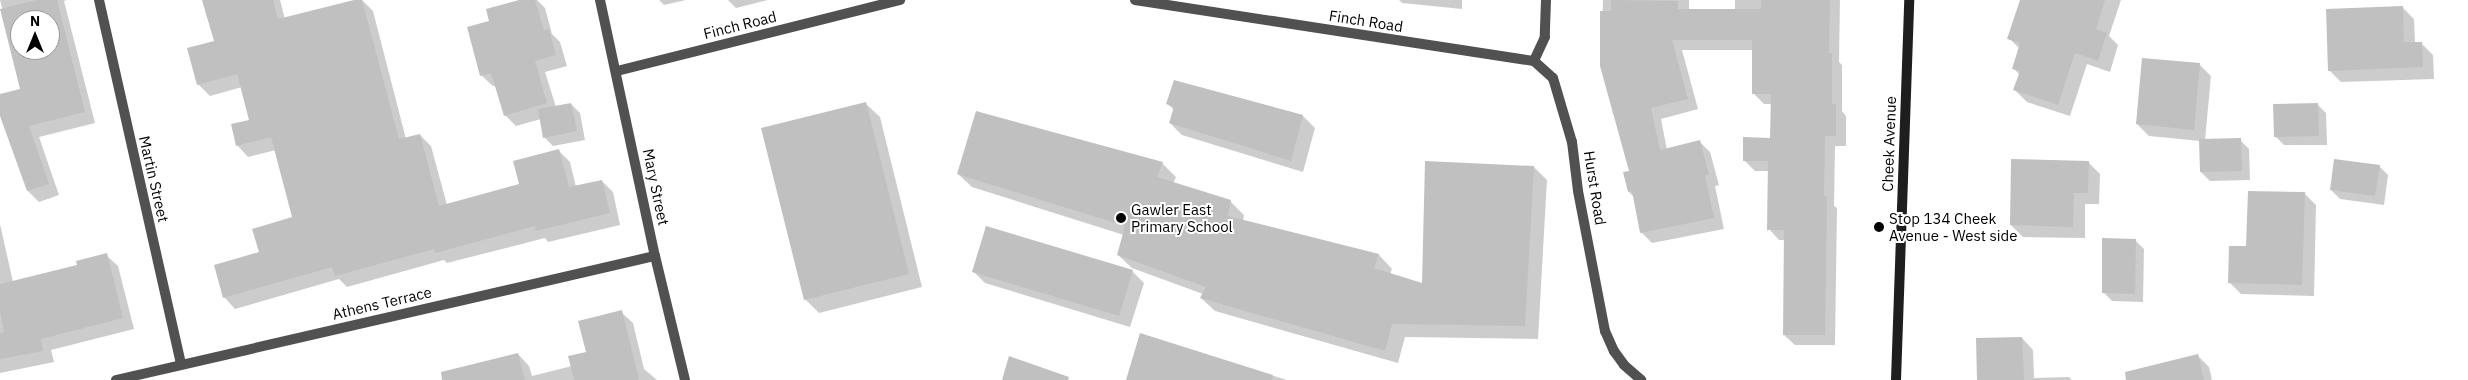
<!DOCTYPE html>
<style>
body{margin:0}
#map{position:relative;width:2468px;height:380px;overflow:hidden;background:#fff;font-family:"IBM Plex Sans",sans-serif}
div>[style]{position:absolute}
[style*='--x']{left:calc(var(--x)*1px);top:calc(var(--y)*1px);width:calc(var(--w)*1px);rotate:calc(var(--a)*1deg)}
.shadow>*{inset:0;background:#0003}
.building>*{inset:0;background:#c0c0c0}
.street>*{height:10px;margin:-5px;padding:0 5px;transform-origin:5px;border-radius:5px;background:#515151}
.secondary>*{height:10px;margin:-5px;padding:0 5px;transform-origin:5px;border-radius:5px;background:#1e1e1e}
.dots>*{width:14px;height:14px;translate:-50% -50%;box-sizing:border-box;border:2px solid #fff;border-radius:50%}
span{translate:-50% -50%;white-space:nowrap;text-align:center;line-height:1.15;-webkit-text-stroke:4px #fff;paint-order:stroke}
.street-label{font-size:15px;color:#000}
.poi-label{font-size:15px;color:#000}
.left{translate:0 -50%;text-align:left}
.north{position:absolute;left:10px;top:10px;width:50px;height:50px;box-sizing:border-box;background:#fff;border:1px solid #999;border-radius:50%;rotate:0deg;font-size:14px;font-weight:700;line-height:20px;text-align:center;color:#000}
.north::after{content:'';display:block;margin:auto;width:18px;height:22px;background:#000;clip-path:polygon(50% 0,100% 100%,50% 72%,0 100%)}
</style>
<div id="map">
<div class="shadow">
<i style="clip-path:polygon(evenodd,0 0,67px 0,64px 1px,95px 123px,39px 137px,59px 195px,39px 202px,28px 191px,0 113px,0 95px,22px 90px,0 0,20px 20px,50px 20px,50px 50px,20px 50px,20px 20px)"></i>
<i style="clip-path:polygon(204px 0,280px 0,285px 19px,362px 0,373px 11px,406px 139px,420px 135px,431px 146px,447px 205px,520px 185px,559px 151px,570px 162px,576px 187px,602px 181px,613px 192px,620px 225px,548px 242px,545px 238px,447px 263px,444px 260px,347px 287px,339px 279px,235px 309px,224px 297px,260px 253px,293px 218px,276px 150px,248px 157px,237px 145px,250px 121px,242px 87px,210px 96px,198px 84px,216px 42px)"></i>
<i style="clip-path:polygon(524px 0,537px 0,545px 8px,552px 34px,560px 42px,567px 66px,545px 72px,556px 107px,571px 104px,580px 113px,585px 140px,553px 146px,544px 137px,541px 119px,516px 126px,505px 115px,496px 86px,493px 86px,481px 75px,490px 22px)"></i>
<i style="clip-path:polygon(659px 0,686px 0,664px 5px)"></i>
<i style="clip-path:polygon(728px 0,768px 0,736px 8px)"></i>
<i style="clip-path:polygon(1399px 0,1462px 0,1462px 9px,1402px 3px)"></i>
<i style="clip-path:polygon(1603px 0,1689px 0,1689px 11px,1735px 11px,1735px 0,1840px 0,1839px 62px,1842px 65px,1842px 111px,1846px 116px,1846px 146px,1835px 146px,1834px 206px,1837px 208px,1835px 345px,1795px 345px,1784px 335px,1785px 240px,1779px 240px,1769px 229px,1769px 171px,1755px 171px,1744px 160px,1771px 139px,1772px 104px,1764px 104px,1754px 94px,1754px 50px,1682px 50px,1698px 109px,1661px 119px,1667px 150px,1700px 142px,1710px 152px,1719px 185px,1715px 186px,1724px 229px,1652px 243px,1641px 232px,1635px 198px,1629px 192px,1630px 172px,1601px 66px)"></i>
<i style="clip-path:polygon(2022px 0,2121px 0,2109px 36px,2118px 45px,2110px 72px,2087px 64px,2070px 116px,2027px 102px,2015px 90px,2020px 75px,2013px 68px,2020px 49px,2009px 38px)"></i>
<i style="clip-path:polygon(2402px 7px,2414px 19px,2415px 43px,2421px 43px,2433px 55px,2434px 79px,2341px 82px,2329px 70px)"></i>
<i style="clip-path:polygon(2199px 64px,2211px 76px,2205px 140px,2240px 140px,2249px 149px,2250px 180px,2210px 181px,2201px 172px,2200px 141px,2149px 136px,2137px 124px)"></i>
<i style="clip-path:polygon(1174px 82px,1303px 116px,1315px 128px,1303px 172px,1182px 135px,1170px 123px,1174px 110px,1167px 103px)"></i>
<i style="clip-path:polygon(866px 104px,880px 117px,922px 287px,819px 313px,805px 299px)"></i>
<i style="clip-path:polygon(2317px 104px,2326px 113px,2327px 145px,2284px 145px,2275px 136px)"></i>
<i style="clip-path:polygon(2088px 162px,2100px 174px,2099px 204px,2085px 204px,2085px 238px,2023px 237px,2011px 225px)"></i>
<i style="clip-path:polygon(1162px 163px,1176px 177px,1173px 184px,1230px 201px,1244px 215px,1243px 221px,1379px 255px,1392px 269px,1390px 274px,1424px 284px,1534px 167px,1547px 180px,1538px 339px,1405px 337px,1398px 363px,1215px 311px,1201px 298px,1203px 294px,1132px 268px,1118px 255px,1124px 235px,972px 187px,958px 174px)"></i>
<i style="clip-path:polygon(2379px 166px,2388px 175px,2384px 205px,2340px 199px,2331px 190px)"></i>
<i style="clip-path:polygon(2304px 193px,2316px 205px,2314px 296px,2241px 294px,2229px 282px,2247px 248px)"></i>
<i style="clip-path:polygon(0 224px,13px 282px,78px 266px,106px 255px,118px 266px,134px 329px,51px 350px,54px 362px,0 373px)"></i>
<i style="clip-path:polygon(2135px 240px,2144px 249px,2143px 302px,2112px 301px,2103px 292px)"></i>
<i style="clip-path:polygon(973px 271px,1132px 271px,1144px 283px,1130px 327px,985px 283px)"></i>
<i style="clip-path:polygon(621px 312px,633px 323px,644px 369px,657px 380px,451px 380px,518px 354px,529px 366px,532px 376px,572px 366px,587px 353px)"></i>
<i style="clip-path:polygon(1141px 335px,1287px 380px,1127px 380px)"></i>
<i style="clip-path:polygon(2022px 338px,2033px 350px,2034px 378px,2069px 377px,2072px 380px,1979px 380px)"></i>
<i style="clip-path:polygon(2197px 355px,2209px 367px,2212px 380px,2143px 380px)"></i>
</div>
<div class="building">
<i style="clip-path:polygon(evenodd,36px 0,57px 0,85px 112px,29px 126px,49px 184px,27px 191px,0 116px,0 94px,20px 89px,0 9px,36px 0,20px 20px,50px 20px,50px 50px,20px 50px,20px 20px)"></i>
<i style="clip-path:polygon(202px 0,273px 0,278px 19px,354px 0,362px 0,399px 139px,420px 134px,439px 206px,519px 184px,513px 161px,559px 149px,569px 187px,602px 180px,610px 213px,536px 231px,535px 226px,435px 253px,434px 249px,335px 276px,332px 267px,223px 298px,214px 265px,259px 252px,252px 229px,292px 217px,271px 137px,236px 146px,231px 124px,249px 120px,237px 74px,197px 85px,187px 48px,214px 41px)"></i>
<i style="clip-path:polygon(519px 0,535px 0,544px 31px,549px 29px,556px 55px,535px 61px,547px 103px,504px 116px,491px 73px,480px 76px,467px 27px,489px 21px,486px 9px)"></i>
<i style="clip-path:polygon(1611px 0,1678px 1px,1678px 9px,1761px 9px,1761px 0,1830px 0,1829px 53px,1832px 53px,1832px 104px,1836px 104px,1836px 136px,1825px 136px,1824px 196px,1827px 196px,1825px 335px,1783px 335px,1784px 230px,1767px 230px,1768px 161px,1743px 161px,1743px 137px,1770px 138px,1771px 94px,1752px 94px,1752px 40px,1672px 40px,1688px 99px,1651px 108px,1660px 150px,1700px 140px,1709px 175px,1705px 175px,1714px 218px,1640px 233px,1632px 191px,1628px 192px,1623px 172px,1629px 171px,1600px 66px,1600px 11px,1611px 11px)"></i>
<i style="clip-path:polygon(2020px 0,2105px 0,2096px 29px,2107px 33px,2098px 61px,2075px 53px,2058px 105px,2013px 90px,2020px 71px,2012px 69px,2020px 43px,2007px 39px)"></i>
<i style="clip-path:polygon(2403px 6px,2404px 42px,2422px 42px,2423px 67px,2328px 71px,2326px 9px)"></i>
<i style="clip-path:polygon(2142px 58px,2200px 63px,2194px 130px,2136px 124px)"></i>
<i style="clip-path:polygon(1174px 80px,1303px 115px,1291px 161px,1169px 123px,1174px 107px,1166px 104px)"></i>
<i style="clip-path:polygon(866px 102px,909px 274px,804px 300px,761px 128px)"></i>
<i style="clip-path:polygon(571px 103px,577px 131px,543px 138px,538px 109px)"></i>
<i style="clip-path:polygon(2318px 103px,2319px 136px,2274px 137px,2273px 104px)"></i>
<i style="clip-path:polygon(976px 111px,1163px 162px,1157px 177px,1231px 200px,1228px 216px,1379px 254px,1374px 268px,1422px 283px,1425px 161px,1534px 166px,1525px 326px,1392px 324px,1385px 351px,1200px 298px,1206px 287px,1117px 255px,1125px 226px,957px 174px)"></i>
<i style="clip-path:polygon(2241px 138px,2242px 171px,2200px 172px,2199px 139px)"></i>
<i style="clip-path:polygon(2011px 159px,2089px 161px,2088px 193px,2074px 193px,2073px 227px,2010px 225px)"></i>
<i style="clip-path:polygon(2334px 159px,2380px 165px,2375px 196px,2330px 190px)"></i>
<i style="clip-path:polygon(2248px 191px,2305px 192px,2302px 285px,2228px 283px,2229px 246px,2246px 246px)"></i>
<i style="clip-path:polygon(986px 226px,1133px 270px,1119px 316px,972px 272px)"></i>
<i style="clip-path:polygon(2102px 238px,2136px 239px,2135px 294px,2102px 293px)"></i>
<i style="clip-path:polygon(107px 253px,123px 318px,41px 339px,43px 351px,0 359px,0 333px,4px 332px,0 311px,0 284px,77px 265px,76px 261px)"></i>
<i style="clip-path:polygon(622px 310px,639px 380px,574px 380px,568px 356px,586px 352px,578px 321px)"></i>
<i style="clip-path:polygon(1140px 333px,1273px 375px,1272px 380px,1126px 380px)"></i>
<i style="clip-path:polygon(2022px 337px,2024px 380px,1977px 380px,1976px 338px)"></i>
<i style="clip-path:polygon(518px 353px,525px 380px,442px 380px,441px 372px)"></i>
<i style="clip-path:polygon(2198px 354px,2204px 380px,2126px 380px,2125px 372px)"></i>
<i style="clip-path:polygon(1009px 356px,1069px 377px,1068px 380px,1002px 380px)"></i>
</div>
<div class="street">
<i style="--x:99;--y:0;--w:373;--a:77.3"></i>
<i style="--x:600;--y:0;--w:262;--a:77.9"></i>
<i style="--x:655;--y:256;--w:128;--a:76.4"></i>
<i style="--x:1135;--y:0;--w:404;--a:8.7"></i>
<i style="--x:1546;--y:0;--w:37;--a:92"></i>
<i style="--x:1545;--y:37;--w:26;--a:115"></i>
<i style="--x:1534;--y:61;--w:25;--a:42"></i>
<i style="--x:1553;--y:78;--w:67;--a:73.5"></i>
<i style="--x:1572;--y:142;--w:49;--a:83"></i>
<i style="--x:1578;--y:191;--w:143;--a:79.1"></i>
<i style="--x:1605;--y:331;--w:22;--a:66"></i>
<i style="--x:1614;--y:351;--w:17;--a:54"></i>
<i style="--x:1624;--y:365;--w:23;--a:41"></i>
<i style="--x:617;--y:71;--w:292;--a:-14.1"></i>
<i style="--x:116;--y:380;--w:553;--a:-12.96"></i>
</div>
<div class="secondary">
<i style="--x:1896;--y:380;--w:380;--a:-88"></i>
</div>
<div class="dots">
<i style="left:1121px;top:218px;background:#000"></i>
<i style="left:1879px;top:227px;background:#000"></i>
</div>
<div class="street-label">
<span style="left:1366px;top:21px;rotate:9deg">Finch Road</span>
<span style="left:740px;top:25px;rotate:-14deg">Finch Road</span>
<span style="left:1889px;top:144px;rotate:-88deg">Cheek Avenue</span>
<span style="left:154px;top:179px;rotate:77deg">Martin Street</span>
<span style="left:656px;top:187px;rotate:78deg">Mary Street</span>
<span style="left:1595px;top:188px;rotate:81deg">Hurst Road</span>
<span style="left:382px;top:303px;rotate:-13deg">Athens Terrace</span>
</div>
<div class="poi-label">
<span class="left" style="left:1131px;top:218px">Gawler East<br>Primary School</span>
<span class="left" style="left:1889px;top:227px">Stop 134 Cheek<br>Avenue - West side</span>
</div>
<div class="north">N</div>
</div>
